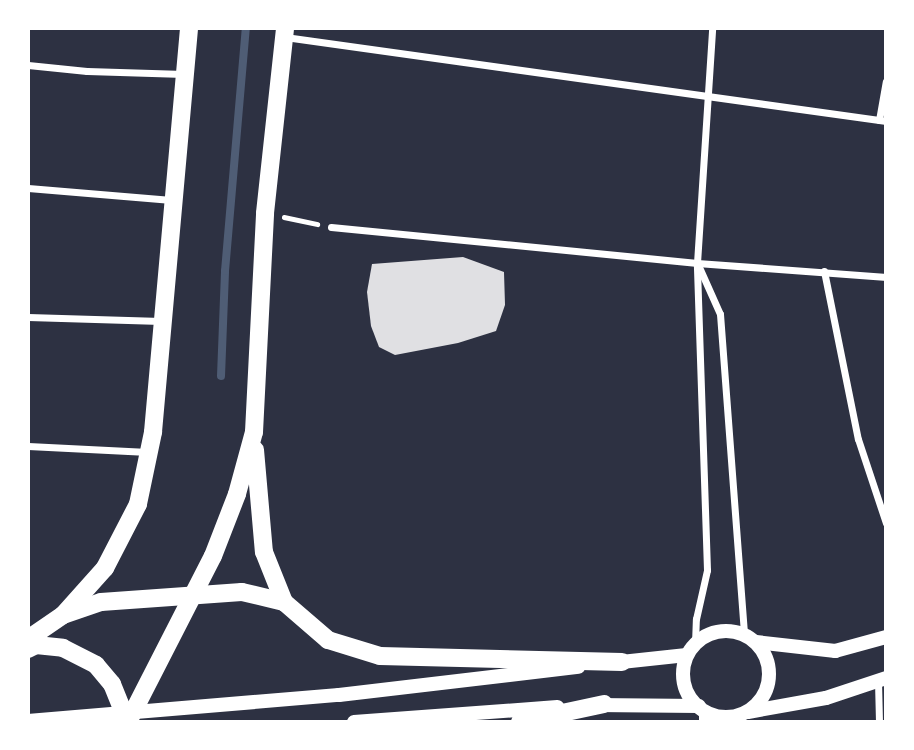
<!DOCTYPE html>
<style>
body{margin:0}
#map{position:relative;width:914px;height:750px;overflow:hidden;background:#2d3142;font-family:"Alegreya Sans",sans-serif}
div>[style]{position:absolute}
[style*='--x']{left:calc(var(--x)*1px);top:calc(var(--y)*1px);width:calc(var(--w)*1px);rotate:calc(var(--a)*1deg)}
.stream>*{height:8px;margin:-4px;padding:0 4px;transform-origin:4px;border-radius:4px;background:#4f5d75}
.building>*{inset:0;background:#e0e0e3}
.path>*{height:4.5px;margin:-2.25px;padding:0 2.25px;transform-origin:2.25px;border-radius:2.25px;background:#fff}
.minor>*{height:7px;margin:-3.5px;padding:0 3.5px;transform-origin:3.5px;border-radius:3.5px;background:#fff}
.tertiary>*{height:12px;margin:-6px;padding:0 6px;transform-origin:6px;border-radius:6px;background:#fff}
.secondary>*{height:14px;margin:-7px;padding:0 7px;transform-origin:7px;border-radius:7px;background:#fff}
.secondary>.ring{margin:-7px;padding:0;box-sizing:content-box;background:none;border:14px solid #fff;border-radius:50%}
.primary>*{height:18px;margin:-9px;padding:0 9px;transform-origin:9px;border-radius:9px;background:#fff}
span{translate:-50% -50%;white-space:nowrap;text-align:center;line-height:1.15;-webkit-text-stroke:7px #fff;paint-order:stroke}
.frame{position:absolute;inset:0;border:30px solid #fff;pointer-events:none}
</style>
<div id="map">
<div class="stream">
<i style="--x:221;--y:376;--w:105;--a:-87.8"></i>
<i style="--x:225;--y:271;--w:244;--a:-85.1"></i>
</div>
<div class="building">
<i style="clip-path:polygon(463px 257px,504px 272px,505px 305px,496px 331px,458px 343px,395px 355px,379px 347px,371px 326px,367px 292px,372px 264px)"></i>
</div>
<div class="path">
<i style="--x:284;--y:217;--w:34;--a:12"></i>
</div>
<div class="minor">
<i style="--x:285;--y:37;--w:607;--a:7.96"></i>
<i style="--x:28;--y:65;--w:59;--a:5.8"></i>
<i style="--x:87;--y:71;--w:97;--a:1.8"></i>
<i style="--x:879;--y:120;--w:39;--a:-80"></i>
<i style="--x:28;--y:188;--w:144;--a:4.8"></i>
<i style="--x:331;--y:227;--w:368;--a:5.6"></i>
<i style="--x:697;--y:263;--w:190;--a:4.2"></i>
<i style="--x:699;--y:267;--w:51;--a:65.9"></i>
<i style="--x:720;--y:314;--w:321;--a:85.7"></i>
<i style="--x:824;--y:271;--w:171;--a:78.6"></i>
<i style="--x:858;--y:439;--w:89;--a:71.6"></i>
<i style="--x:28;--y:317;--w:133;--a:1.7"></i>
<i style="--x:28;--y:446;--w:120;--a:2.9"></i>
<i style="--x:695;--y:644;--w:25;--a:-88"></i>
<i style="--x:696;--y:619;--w:50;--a:-77.3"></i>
<i style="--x:707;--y:570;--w:307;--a:-91.9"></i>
<i style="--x:697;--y:263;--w:235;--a:-86.3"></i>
<i style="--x:878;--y:681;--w:41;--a:88.6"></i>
</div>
<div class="tertiary">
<i style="--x:705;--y:712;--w:10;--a:90"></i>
<i style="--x:733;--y:717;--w:5;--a:90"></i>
</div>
<div class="secondary">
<i class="ring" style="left:683px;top:631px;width:72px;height:72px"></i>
<i style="--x:756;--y:642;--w:80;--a:6.5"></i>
<i style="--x:835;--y:651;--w:53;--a:-15.4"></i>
<i style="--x:612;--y:663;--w:75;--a:-6.1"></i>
<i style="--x:595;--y:705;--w:104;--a:0.6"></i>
<i style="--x:748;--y:712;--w:79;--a:-10.2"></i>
<i style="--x:826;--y:698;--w:63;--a:-18.4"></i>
<i style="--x:28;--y:721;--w:312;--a:-4.8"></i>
<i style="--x:339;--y:695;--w:241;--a:-6.7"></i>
<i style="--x:354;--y:722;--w:204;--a:-4.2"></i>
</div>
<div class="primary">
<i style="--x:255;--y:450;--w:102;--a:85"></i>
<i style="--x:264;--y:552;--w:54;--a:68.2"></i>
<i style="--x:284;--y:602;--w:58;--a:40.8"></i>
<i style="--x:328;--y:640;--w:54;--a:17.1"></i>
<i style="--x:380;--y:656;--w:242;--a:1.4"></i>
<i style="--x:63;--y:615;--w:40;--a:-18.9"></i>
<i style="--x:101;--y:602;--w:141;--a:-4.1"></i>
<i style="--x:242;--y:592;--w:43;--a:13.4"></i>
<i style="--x:28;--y:639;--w:42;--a:-34.4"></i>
<i style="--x:63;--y:615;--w:63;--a:-48.2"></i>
<i style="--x:105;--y:568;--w:72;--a:-62.7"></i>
<i style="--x:138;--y:504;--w:74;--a:-78.2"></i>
<i style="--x:153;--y:432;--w:406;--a:-84.9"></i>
<i style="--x:28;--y:649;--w:9;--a:-27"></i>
<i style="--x:36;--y:645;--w:27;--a:6"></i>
<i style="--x:63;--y:648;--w:37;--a:27"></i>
<i style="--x:96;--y:665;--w:25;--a:50"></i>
<i style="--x:112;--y:684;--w:24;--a:68"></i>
<i style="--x:121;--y:706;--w:16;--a:90"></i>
<i style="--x:128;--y:722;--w:186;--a:-62.9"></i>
<i style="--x:213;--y:556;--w:66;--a:-68.8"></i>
<i style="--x:237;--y:494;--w:64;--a:-74.7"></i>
<i style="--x:254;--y:432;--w:219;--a:-87.1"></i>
<i style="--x:265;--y:213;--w:186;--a:-83.8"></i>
<i style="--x:520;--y:722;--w:86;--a:-12.1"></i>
</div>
<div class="frame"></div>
</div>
